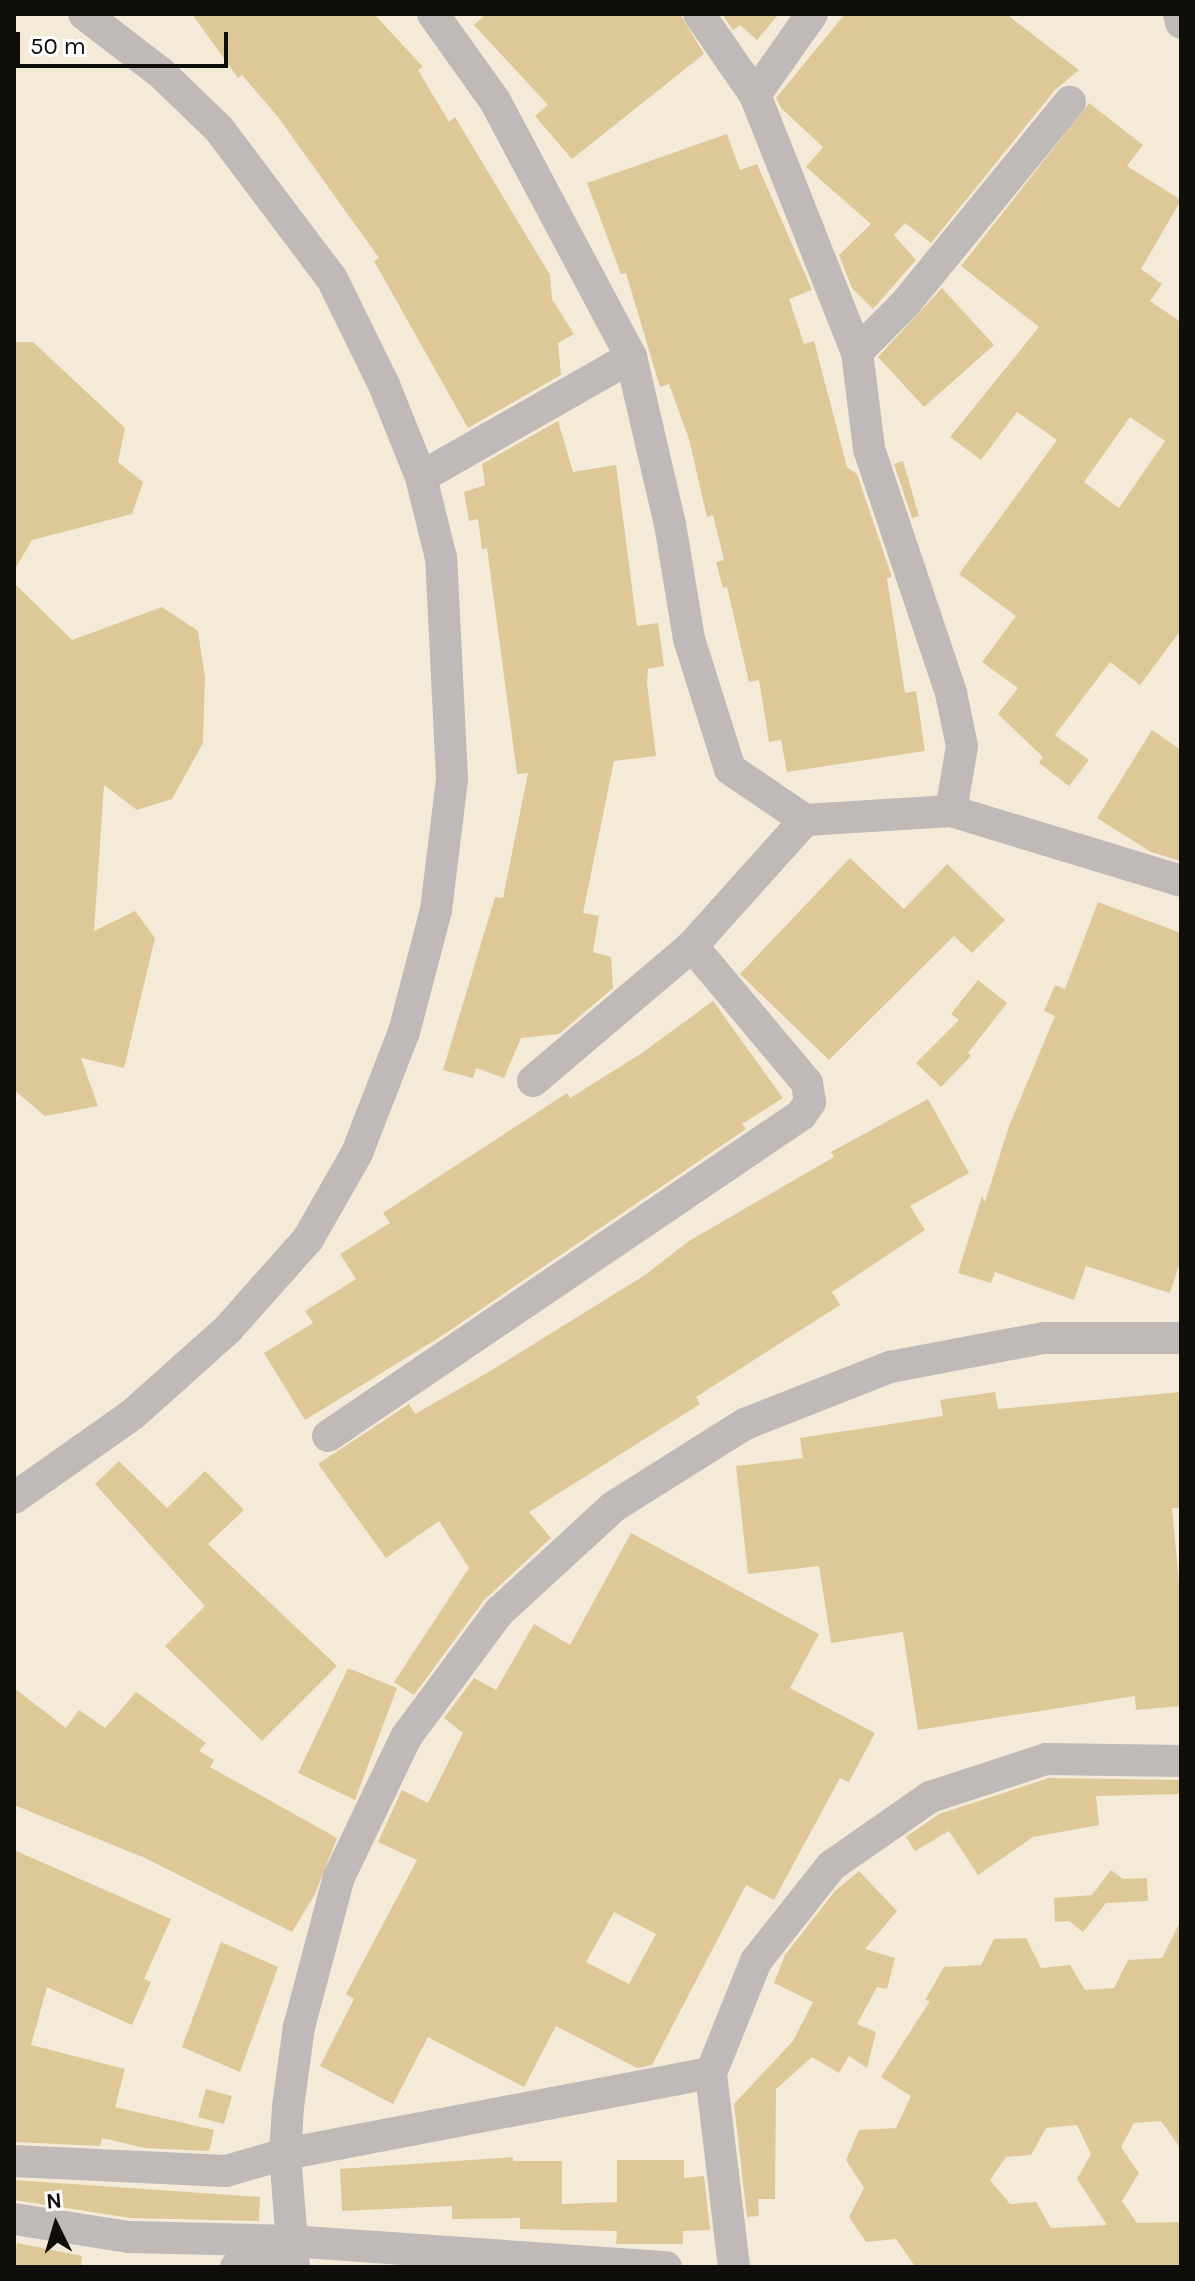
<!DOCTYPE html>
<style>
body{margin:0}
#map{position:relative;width:1195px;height:2281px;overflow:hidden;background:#fcf7eb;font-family:Karla,sans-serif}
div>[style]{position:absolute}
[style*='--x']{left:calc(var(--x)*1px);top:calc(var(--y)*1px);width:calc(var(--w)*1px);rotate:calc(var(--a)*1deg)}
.built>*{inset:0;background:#f3ead8}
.building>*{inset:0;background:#dfc898}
.minor>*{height:32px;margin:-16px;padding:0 16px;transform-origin:16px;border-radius:16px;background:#bfb9b8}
span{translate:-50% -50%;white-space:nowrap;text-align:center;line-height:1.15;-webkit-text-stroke:6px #fff;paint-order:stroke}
.frame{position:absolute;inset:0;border:16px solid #0f0e0a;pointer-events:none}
.north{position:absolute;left:16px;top:2185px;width:80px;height:80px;-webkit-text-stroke:6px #fff;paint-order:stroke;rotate:355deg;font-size:22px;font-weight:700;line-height:32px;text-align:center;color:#0f0e0a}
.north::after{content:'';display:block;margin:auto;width:28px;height:36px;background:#0f0e0a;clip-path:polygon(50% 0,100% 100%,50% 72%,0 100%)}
.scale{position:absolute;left:16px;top:32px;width:212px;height:36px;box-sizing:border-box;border:4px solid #0f0e0a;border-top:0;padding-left:10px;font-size:24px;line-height:28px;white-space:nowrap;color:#0f0e0a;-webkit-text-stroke:6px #fff;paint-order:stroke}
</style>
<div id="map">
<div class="built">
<i style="clip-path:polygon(14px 14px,1181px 14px,1181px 2267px,14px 2267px)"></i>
</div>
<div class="building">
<i style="clip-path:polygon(192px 14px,374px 14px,423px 67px,418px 70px,449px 122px,455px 117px,550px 275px,552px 299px,574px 334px,558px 343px,561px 375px,468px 428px,374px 261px,379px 258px,278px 117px,242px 75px,238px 78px)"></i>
<i style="clip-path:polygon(486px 14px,680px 14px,704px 54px,572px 159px,535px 116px,548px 105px,474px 25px)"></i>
<i style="clip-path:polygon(722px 14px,779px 14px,757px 40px,740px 25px,733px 30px)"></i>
<i style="clip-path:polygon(845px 14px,1006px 14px,1079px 70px,1055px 90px,931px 243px,905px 223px,894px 235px,916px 260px,873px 309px,852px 288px,839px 255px,871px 224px,806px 167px,823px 147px,781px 108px,776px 98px)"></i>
<i style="clip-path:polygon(evenodd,1089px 103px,1143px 145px,1127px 166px,1181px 200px,1141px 269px,1162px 284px,1150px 301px,1181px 322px,1181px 630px,1140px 685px,1110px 662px,1055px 735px,1089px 760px,1069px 786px,1039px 763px,1043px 757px,998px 714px,1018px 688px,982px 662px,1016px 616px,959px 574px,1057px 440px,1017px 412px,981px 460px,950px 437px,1039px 327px,961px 266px,1089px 103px,1130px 417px,1165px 441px,1119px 508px,1084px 482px,1130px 417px)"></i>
<i style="clip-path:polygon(727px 134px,740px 170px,757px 164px,812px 290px,789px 299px,804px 344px,814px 341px,847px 467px,857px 474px,892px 577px,887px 578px,905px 693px,916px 691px,925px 751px,787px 772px,781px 740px,769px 742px,759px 680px,749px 682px,727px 587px,723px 588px,716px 562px,724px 560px,713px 515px,707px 517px,689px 439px,669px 384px,660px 387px,626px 273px,621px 274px,587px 183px)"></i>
<i style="clip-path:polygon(942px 288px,994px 345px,924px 407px,878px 357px)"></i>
<i style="clip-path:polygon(14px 342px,33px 342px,125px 428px,118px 462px,143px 482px,132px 514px,32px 540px,14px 571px)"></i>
<i style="clip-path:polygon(558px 421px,573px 472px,616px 465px,637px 626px,658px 623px,664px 666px,648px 669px,647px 683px,656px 756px,614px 761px,583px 913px,599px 916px,593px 952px,611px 957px,613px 988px,559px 1034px,521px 1038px,504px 1078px,476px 1068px,473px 1078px,443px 1070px,495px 897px,503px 898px,528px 773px,517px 774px,487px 548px,482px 549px,478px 519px,469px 521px,464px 492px,485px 485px,482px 464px)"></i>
<i style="clip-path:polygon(903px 461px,919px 516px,912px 518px,894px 464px)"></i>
<i style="clip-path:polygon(14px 583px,72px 640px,162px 607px,198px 631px,205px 678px,203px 743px,172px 799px,137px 810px,104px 785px,94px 931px,135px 911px,155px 938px,124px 1068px,81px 1058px,98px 1106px,45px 1116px,14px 1090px)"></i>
<i style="clip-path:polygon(1152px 730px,1181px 750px,1181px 861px,1151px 852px,1097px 818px)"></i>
<i style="clip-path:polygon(850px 858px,904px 909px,947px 864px,1005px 920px,972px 953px,954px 936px,829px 1060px,740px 974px)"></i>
<i style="clip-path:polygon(1098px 902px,1181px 933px,1181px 1259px,1170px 1293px,1086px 1266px,1074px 1300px,995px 1272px,991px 1283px,958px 1273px,982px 1196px,985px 1202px,1009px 1126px,1055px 1016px,1044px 1011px,1055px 985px,1065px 989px)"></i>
<i style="clip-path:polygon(978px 980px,1007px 1003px,968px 1053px,971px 1056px,941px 1087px,916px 1063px,959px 1020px,951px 1014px)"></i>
<i style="clip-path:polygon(713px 1001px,783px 1098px,742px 1124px,746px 1129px,440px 1337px,305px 1420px,264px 1353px,313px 1323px,305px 1311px,356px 1279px,340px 1254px,390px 1223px,383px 1213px,567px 1093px,570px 1098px,642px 1053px)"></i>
<i style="clip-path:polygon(928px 1099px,969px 1173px,910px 1206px,925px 1230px,832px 1292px,840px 1305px,696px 1397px,700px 1404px,529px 1512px,551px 1538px,484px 1600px,414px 1695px,394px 1682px,469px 1568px,439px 1521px,386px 1558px,318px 1464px,409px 1404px,415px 1414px,487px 1373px,645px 1275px,689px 1241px,834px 1157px,831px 1152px)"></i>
<i style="clip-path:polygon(995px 1392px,998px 1409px,1181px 1392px,1181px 1508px,1172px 1508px,1181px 1605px,1181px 1706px,1136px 1710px,1135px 1696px,918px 1730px,903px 1632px,831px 1643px,819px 1566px,748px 1574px,736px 1466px,803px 1458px,800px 1438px,943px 1416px,940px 1400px)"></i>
<i style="clip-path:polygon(119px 1461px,167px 1508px,205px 1471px,244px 1510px,208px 1544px,337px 1666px,262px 1741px,165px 1646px,205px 1606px,95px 1484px)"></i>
<i style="clip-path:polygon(evenodd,631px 1533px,819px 1634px,790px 1688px,875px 1733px,849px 1782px,840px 1778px,774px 1900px,746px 1885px,652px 2065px,637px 2068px,556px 2026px,524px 2087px,428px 2037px,393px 2104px,320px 2066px,354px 1999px,346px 1994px,417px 1860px,378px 1842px,402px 1790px,428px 1803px,463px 1733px,444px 1718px,474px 1678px,496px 1690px,534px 1624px,570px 1645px,631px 1533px,614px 1912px,656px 1934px,629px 1984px,586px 1962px,614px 1912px)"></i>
<i style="clip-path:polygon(348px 1668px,397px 1688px,355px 1800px,298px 1773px)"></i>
<i style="clip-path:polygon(14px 1688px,66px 1728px,79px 1710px,105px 1728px,136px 1692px,206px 1743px,199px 1751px,214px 1760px,210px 1767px,337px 1838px,315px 1894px,292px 1932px,145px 1858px,14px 1805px)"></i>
<i style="clip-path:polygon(1049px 1778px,1181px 1780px,1181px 1794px,1096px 1796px,1099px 1825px,1033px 1837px,978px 1875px,949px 1831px,915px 1851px,906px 1837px,939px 1814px)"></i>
<i style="clip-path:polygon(14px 1850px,171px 1919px,144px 1979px,151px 1982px,132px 2025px,47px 1987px,31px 2045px,125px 2069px,115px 2107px,214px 2130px,209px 2151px,145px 2148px,102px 2138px,100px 2146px,14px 2142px)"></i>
<i style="clip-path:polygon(1111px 1870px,1123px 1879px,1147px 1878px,1148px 1901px,1106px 1903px,1083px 1932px,1069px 1921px,1055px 1922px,1054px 1898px,1092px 1895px)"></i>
<i style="clip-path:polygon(859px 1871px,897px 1911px,865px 1949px,895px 1958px,887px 1989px,877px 1987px,857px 2024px,876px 2032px,867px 2068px,849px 2056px,839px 2073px,812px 2057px,776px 2089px,775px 2199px,758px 2199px,759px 2216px,747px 2217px,734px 2104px,793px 2041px,813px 2002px,774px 1983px,785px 1955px,835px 1891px)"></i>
<i style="clip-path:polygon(evenodd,1181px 1920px,1181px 2149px,1161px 2121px,1134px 2123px,1121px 2147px,1139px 2173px,1122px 2201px,1137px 2223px,1181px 2222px,1181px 2267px,914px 2265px,896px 2239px,866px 2242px,849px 2217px,864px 2188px,846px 2160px,859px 2130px,896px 2128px,911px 2096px,881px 2077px,930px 2001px,925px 2000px,944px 1967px,981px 1965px,994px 1939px,1026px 1938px,1041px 1968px,1070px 1965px,1085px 1990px,1114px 1988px,1128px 1960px,1162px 1958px,1181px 1920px,1077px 2125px,1091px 2154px,1077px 2179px,1107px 2225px,1051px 2228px,1036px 2202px,1010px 2204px,990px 2180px,1006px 2157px,1031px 2155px,1046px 2128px,1077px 2125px)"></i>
<i style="clip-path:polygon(221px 1942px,278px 1967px,240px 2072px,182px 2047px)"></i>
<i style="clip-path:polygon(206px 2089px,232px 2096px,224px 2124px,198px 2117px)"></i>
<i style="clip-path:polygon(513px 2157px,513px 2161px,562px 2161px,562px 2204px,617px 2202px,617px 2160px,684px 2160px,684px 2178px,704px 2176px,710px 2230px,683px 2231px,683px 2244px,616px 2244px,617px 2231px,520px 2229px,520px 2218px,452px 2219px,452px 2206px,342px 2211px,340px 2169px)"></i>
<i style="clip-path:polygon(14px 2180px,260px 2197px,259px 2221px,131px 2218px,14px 2200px)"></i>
<i style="clip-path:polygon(17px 2243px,82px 2256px,81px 2267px,14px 2267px)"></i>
</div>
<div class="minor">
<i style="--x:433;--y:14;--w:107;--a:54.5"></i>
<i style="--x:495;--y:101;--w:290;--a:62"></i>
<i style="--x:631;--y:357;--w:171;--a:76.9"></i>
<i style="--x:670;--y:524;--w:117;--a:80.6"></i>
<i style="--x:689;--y:639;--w:136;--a:72.5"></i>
<i style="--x:730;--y:769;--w:91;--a:34.2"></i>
<i style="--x:805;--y:820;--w:146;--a:-3.5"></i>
<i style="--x:951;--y:811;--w:240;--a:16.9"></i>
<i style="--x:699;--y:14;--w:98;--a:55.3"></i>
<i style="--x:755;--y:95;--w:277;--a:68.4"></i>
<i style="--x:857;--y:352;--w:98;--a:82.9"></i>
<i style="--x:869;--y:449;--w:257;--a:71.4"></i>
<i style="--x:951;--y:693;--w:54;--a:78.3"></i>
<i style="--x:962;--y:746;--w:66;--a:99.6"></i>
<i style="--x:1179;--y:14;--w:9;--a:77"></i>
<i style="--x:755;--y:95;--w:99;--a:-54.9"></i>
<i style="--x:857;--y:352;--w:68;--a:-45"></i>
<i style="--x:905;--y:304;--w:261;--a:-50.8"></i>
<i style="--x:421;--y:477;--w:242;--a:-29.7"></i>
<i style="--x:533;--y:1081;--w:209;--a:-40.3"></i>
<i style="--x:692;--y:946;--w:169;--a:-48.1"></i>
<i style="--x:328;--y:1436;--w:572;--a:-34.16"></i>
<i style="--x:801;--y:1115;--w:16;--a:-55"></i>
<i style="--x:810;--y:1102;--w:19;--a:-99"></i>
<i style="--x:807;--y:1083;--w:179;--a:-130"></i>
<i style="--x:14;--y:1498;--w:146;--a:-35.2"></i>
<i style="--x:133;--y:1414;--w:127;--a:-41.8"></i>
<i style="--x:228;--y:1329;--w:120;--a:-48.4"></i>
<i style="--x:308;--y:1239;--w:99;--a:-60.3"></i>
<i style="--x:357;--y:1153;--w:130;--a:-68.8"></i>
<i style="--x:404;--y:1032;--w:126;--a:-75.3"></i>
<i style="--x:436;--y:910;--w:132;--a:-83"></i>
<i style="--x:452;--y:779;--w:221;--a:-92.8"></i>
<i style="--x:441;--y:558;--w:83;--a:-103.9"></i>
<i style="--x:421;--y:477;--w:99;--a:-111.9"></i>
<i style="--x:384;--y:385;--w:118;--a:-116.1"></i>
<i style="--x:332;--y:279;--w:188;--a:-127"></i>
<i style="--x:219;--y:129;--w:81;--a:-136"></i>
<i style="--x:161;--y:73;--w:97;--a:-142.5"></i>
<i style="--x:14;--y:2161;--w:212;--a:2.7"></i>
<i style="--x:226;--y:2171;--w:61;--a:-16.1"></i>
<i style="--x:285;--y:2154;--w:434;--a:-10.8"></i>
<i style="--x:14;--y:2219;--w:116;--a:8.9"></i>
<i style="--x:129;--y:2237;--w:161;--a:1.4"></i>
<i style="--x:290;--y:2241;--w:377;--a:4"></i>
<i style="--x:236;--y:2267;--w:52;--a:-26.1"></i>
<i style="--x:294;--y:2267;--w:113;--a:-94.6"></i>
<i style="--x:285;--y:2154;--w:47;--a:-86.3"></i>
<i style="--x:288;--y:2107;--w:81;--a:-82.2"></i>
<i style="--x:299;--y:2027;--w:155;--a:-75.1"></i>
<i style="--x:339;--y:1877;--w:155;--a:-64.4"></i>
<i style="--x:406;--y:1737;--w:156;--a:-53.4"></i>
<i style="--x:499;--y:1612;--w:155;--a:-42.6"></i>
<i style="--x:613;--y:1507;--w:156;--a:-32.2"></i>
<i style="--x:745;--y:1424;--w:156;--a:-21.5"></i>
<i style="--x:890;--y:1367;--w:157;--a:-10.7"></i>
<i style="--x:1044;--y:1338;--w:137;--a:0"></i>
<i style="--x:734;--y:2267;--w:195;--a:-96.8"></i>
<i style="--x:711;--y:2073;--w:121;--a:-68.1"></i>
<i style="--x:756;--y:1961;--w:121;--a:-51.7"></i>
<i style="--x:831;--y:1866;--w:121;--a:-34.9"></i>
<i style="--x:930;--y:1797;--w:122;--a:-18.1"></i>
<i style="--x:1046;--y:1759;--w:135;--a:0.8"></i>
</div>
<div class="frame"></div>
<div class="north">N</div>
<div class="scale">50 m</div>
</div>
